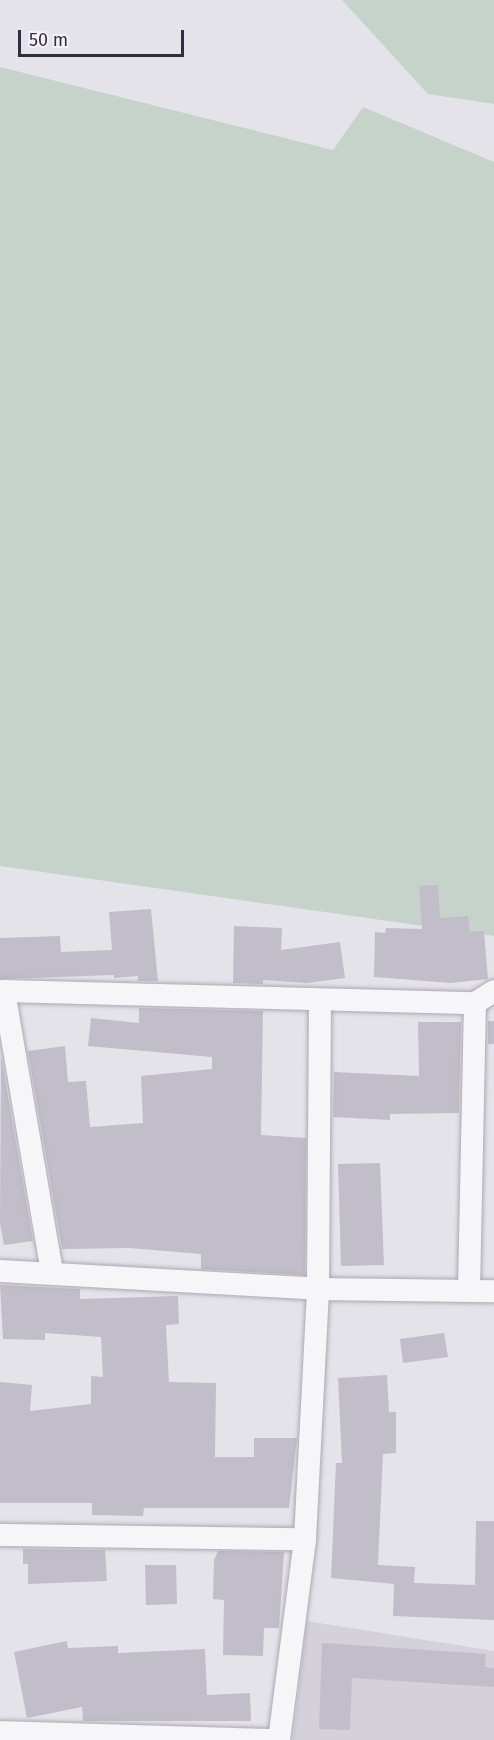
<!DOCTYPE html>
<style>
body{margin:0}
#map{position:relative;width:494px;height:1740px;overflow:hidden;background:#e5e3ea;font-family:"Fira Sans",sans-serif}
div>[style]{position:absolute}
[style*='--x']{left:calc(var(--x)*1px);top:calc(var(--y)*1px);width:calc(var(--w)*1px);rotate:calc(var(--a)*1deg)}
.built>*{inset:0;background:#d4d1db}
.green>*{inset:0;background:#c5d3cb}
.building>*{inset:0;background:#c1bdc9}
.roads{filter:drop-shadow(0 0 2px #aca8b4) drop-shadow(0 0 2px #aca8b4)}
.minor>*{height:22px;margin:-11px;padding:0 11px;transform-origin:11px;border-radius:11px;background:#f6f5f8}
span{translate:-50% -50%;white-space:nowrap;text-align:center;line-height:1.15;-webkit-text-stroke:4.5px #f4f2f7;paint-order:stroke}
.scale{position:absolute;left:18px;top:30px;width:166px;height:27px;box-sizing:border-box;border:3px solid #332c40;border-top:0;padding-left:8px;font-size:18px;line-height:21px;white-space:nowrap;color:#332c40;-webkit-text-stroke:4px #f4f2f7;paint-order:stroke}
</style>
<div id="map">
<div class="built">
<i style="clip-path:polygon(307px 1621px,494px 1651px,494px 1740px,293px 1740px)"></i>
</div>
<div class="green">
<i style="clip-path:polygon(342px 0,494px 0,494px 104px,428px 94px)"></i>
<i style="clip-path:polygon(0 67px,333px 150px,363px 107px,494px 162px,494px 936px,0 866px)"></i>
</div>
<div class="building">
<i style="clip-path:polygon(438px 885px,440px 918px,468px 916px,470px 932px,484px 931px,488px 979px,451px 983px,374px 977px,375px 932px,385px 933px,386px 928px,422px 929px,419px 886px)"></i>
<i style="clip-path:polygon(151px 909px,158px 981px,138px 981px,138px 976px,114px 978px,114px 975px,0 979px,0 938px,60px 936px,61px 952px,112px 950px,109px 912px)"></i>
<i style="clip-path:polygon(234px 926px,282px 928px,281px 950px,340px 942px,345px 978px,307px 983px,263px 980px,263px 984px,233px 983px)"></i>
<i style="clip-path:polygon(139px 1008px,263px 1011px,261px 1135px,306px 1138px,305px 1275px,201px 1269px,201px 1254px,130px 1248px,62px 1249px,28px 1051px,65px 1046px,68px 1082px,86px 1081px,90px 1127px,143px 1123px,141px 1076px,212px 1069px,212px 1057px,88px 1046px,91px 1018px,139px 1023px)"></i>
<i style="clip-path:polygon(488px 1021px,494px 1021px,494px 1044px,488px 1044px)"></i>
<i style="clip-path:polygon(418px 1022px,461px 1022px,459px 1113px,390px 1114px,390px 1120px,333px 1117px,334px 1072px,419px 1076px)"></i>
<i style="clip-path:polygon(1px 1056px,33px 1241px,4px 1245px,0 1223px)"></i>
<i style="clip-path:polygon(380px 1163px,384px 1265px,341px 1266px,338px 1164px)"></i>
<i style="clip-path:polygon(0 1285px,80px 1289px,80px 1299px,178px 1296px,179px 1324px,166px 1325px,169px 1382px,216px 1383px,215px 1457px,254px 1457px,254px 1438px,297px 1438px,289px 1508px,144px 1508px,143px 1516px,92px 1515px,92px 1503px,0 1503px,0 1382px,32px 1385px,30px 1411px,91px 1404px,91px 1376px,103px 1377px,101px 1337px,45px 1333px,45px 1340px,3px 1339px)"></i>
<i style="clip-path:polygon(444px 1333px,448px 1357px,403px 1363px,400px 1339px)"></i>
<i style="clip-path:polygon(387px 1375px,389px 1412px,396px 1412px,396px 1453px,383px 1454px,378px 1565px,415px 1567px,414px 1583px,475px 1585px,476px 1521px,494px 1521px,494px 1620px,393px 1616px,394px 1584px,331px 1578px,336px 1463px,342px 1463px,338px 1378px)"></i>
<i style="clip-path:polygon(23px 1549px,105px 1550px,107px 1581px,28px 1584px,28px 1564px,23px 1564px)"></i>
<i style="clip-path:polygon(218px 1551px,284px 1552px,279px 1628px,264px 1628px,263px 1656px,223px 1655px,224px 1600px,213px 1599px,214px 1560px)"></i>
<i style="clip-path:polygon(145px 1565px,176px 1565px,177px 1604px,146px 1605px)"></i>
<i style="clip-path:polygon(67px 1641px,68px 1648px,118px 1646px,118px 1653px,205px 1649px,207px 1695px,250px 1693px,251px 1721px,83px 1721px,82px 1707px,27px 1718px,14px 1652px)"></i>
<i style="clip-path:polygon(322px 1643px,486px 1654px,485px 1667px,494px 1668px,494px 1687px,352px 1678px,350px 1730px,319px 1729px)"></i>
</div>
<div class="roads">
<div class="minor">
<i style="--x:0;--y:1271;--w:319;--a:3.2"></i>
<i style="--x:318;--y:1289;--w:176;--a:0.7"></i>
<i style="--x:52;--y:1272;--w:285;--a:-99.7"></i>
<i style="--x:4;--y:991;--w:471;--a:1.5"></i>
<i style="--x:475;--y:1003;--w:22;--a:-32"></i>
<i style="--x:469;--y:1289;--w:286;--a:-88.8"></i>
<i style="--x:0;--y:1535;--w:305;--a:0.8"></i>
<i style="--x:305;--y:1539;--w:250;--a:-87"></i>
<i style="--x:318;--y:1289;--w:289;--a:-89.6"></i>
<i style="--x:0;--y:1732;--w:274;--a:1.7"></i>
<i style="--x:279;--y:1740;--w:203;--a:-82.6"></i>
</div>
</div>
<div class="scale">50 m</div>
</div>
